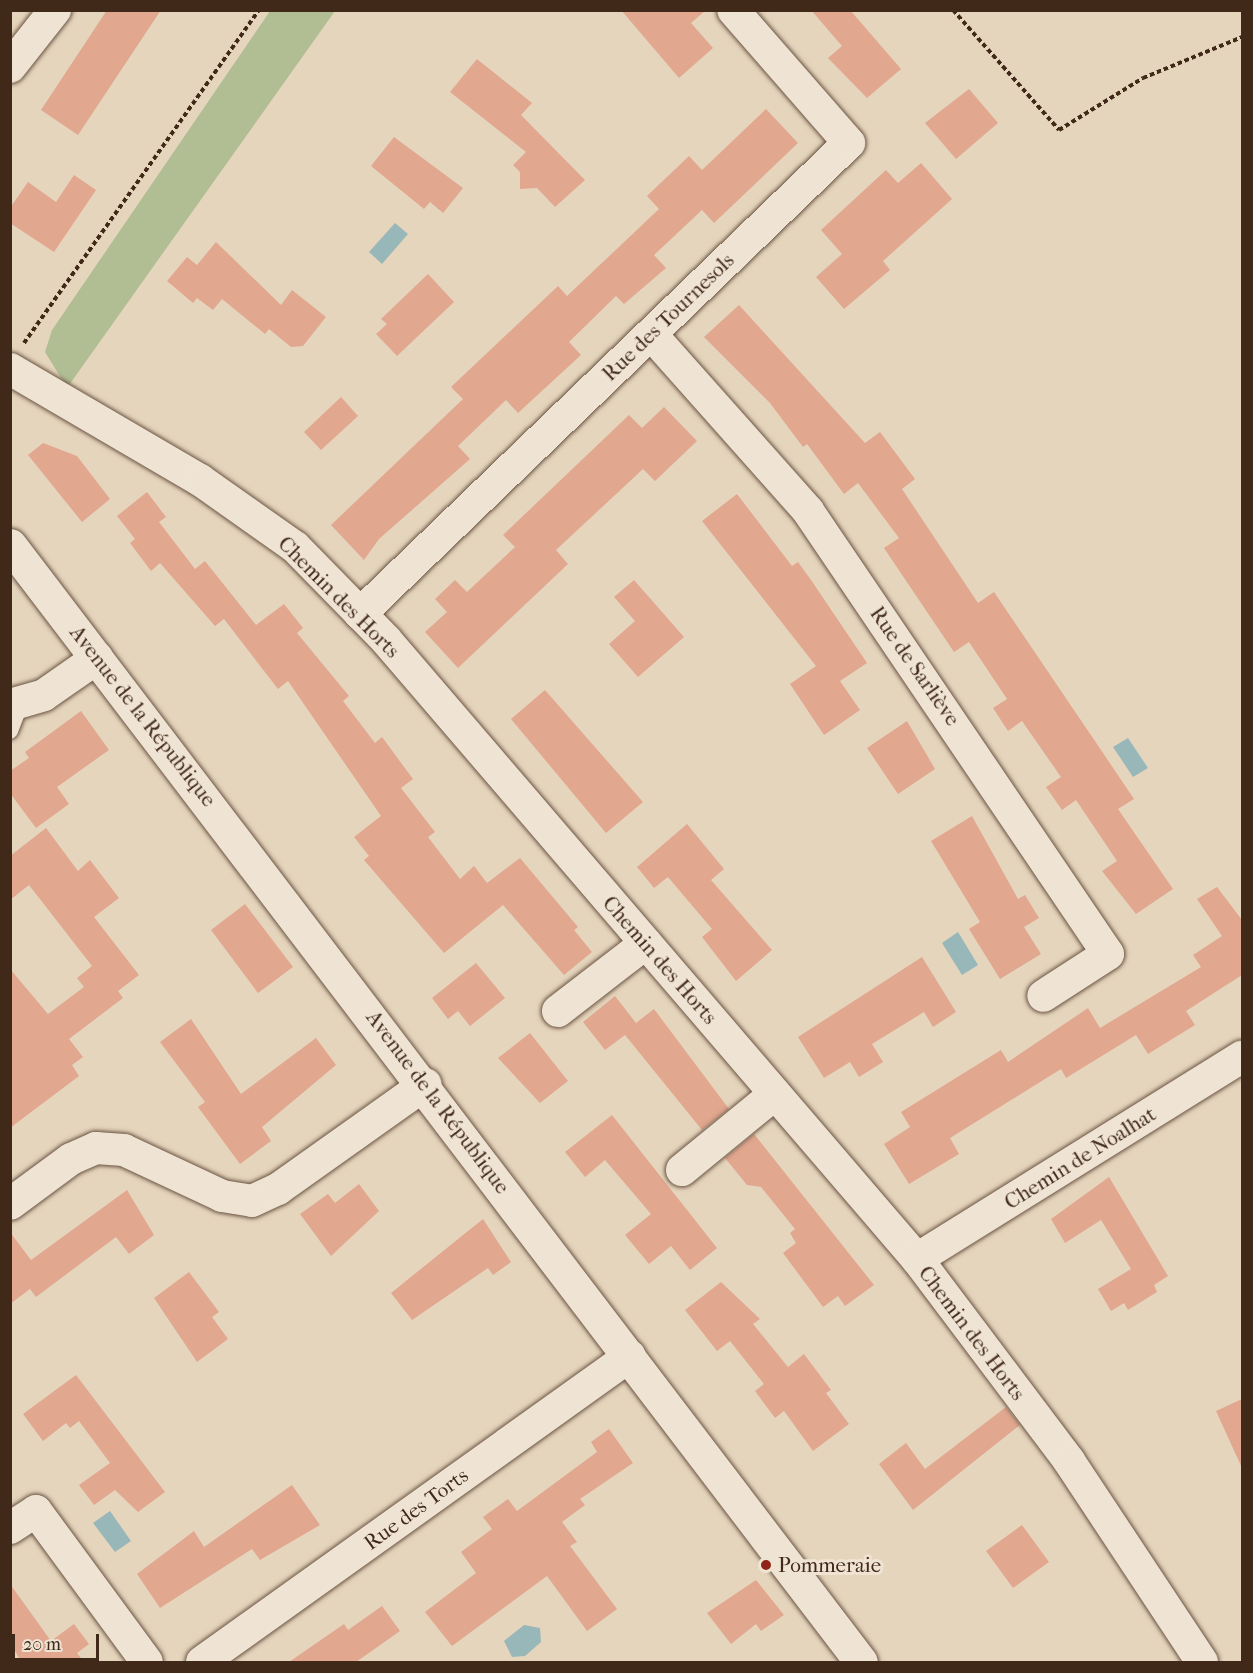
<!DOCTYPE html>
<meta charset="utf-8">
<style>
body{margin:0}
#map{position:relative;width:1253px;height:1673px;overflow:hidden;background:#e6d5bd;font-family:"IM FELL French Canon",serif}
div>[style]{position:absolute}
[style*='--x']{left:calc(var(--x)*1px);top:calc(var(--y)*1px);width:calc(var(--w)*1px);rotate:calc(var(--a)*1deg)}
.green>*{inset:0;background:#b1be94}
.water>*{inset:0;background:#98b7b8}
.building>*{inset:0;background:#e1a78f}
.path>*{height:4px;margin-top:-2px;transform-origin:0;background:repeating-linear-gradient(90deg,#412919 0 4.5px,transparent 0 7.5px)}
.roads{filter:drop-shadow(0 0 2px #6a5442) drop-shadow(0 0 2px #6a5442)}
.lane>*{height:16px;margin:-8px;padding:0 8px;transform-origin:8px;border-radius:8px;background:#efe4d4}
.street>*{height:32px;margin:-16px;padding:0 16px;transform-origin:16px;border-radius:16px;background:#efe4d4}
.secondary>*{height:33px;margin:-16.5px;padding:0 16.5px;transform-origin:16.5px;border-radius:16.5px;background:#efe4d4}
.dots>*{width:16px;height:16px;translate:-50% -50%;box-sizing:border-box;border:3px solid #efe4d4;border-radius:50%}
span{translate:-50% -50%;white-space:nowrap;text-align:center;line-height:1.15;-webkit-text-stroke:6px #efe4d4;paint-order:stroke}
.street-label{font-size:21px;color:#412919}
.poi-label{font-size:21px;color:#412919}
.left{translate:0 -50%;text-align:left}
.frame{position:absolute;inset:0;border:12px solid #412919;pointer-events:none}
.scale{position:absolute;left:12px;top:1634px;width:87px;height:27px;box-sizing:border-box;border:3px solid #412919;border-top:0;padding-left:8px;font-size:18px;line-height:21px;white-space:nowrap;color:#412919;-webkit-text-stroke:4px #efe4d4;paint-order:stroke}
</style>
<div id="map">
<div class="green">
<i style="clip-path:polygon(270px 11px,335px 11px,67px 388px,45px 352px,52px 330px)"></i>
</div>
<div class="water">
<i style="clip-path:polygon(395px 223px,408px 234px,382px 264px,369px 252px)"></i>
<i style="clip-path:polygon(1128px 738px,1148px 768px,1133px 777px,1113px 747px)"></i>
<i style="clip-path:polygon(958px 932px,978px 965px,962px 975px,942px 943px)"></i>
<i style="clip-path:polygon(110px 1511px,131px 1541px,115px 1552px,93px 1523px)"></i>
<i style="clip-path:polygon(524px 1625px,540px 1628px,541px 1642px,525px 1656px,512px 1657px,504px 1641px)"></i>
</div>
<div class="building">
<i style="clip-path:polygon(107px 10px,161px 10px,78px 135px,41px 110px)"></i>
<i style="clip-path:polygon(621px 10px,706px 10px,691px 23px,713px 48px,679px 78px)"></i>
<i style="clip-path:polygon(811px 10px,850px 10px,901px 69px,867px 98px,828px 58px,842px 46px)"></i>
<i style="clip-path:polygon(477px 59px,532px 103px,521px 115px,585px 180px,555px 207px,537px 188px,520px 189px,520px 172px,513px 165px,526px 152px,450px 92px)"></i>
<i style="clip-path:polygon(969px 89px,998px 123px,956px 159px,925px 123px)"></i>
<i style="clip-path:polygon(766px 109px,798px 143px,714px 223px,702px 210px,654px 255px,666px 268px,624px 304px,616px 296px,569px 342px,581px 355px,518px 413px,506px 400px,458px 446px,470px 459px,379px 539px,364px 560px,331px 525px,463px 399px,451px 387px,558px 286px,567px 296px,659px 209px,647px 196px,689px 156px,702px 170px)"></i>
<i style="clip-path:polygon(394px 137px,463px 188px,443px 213px,430px 202px,424px 209px,371px 166px)"></i>
<i style="clip-path:polygon(921px 163px,952px 199px,883px 261px,890px 270px,844px 309px,816px 277px,842px 254px,821px 230px,886px 170px,898px 183px)"></i>
<i style="clip-path:polygon(74px 175px,96px 190px,54px 252px,10px 223px,10px 208px,28px 182px,56px 202px)"></i>
<i style="clip-path:polygon(216px 242px,281px 305px,292px 290px,326px 317px,303px 346px,291px 347px,269px 329px,265px 334px,222px 299px,213px 310px,197px 298px,193px 303px,167px 281px,187px 257px,197px 265px)"></i>
<i style="clip-path:polygon(428px 274px,454px 302px,397px 356px,376px 334px,387px 324px,381px 319px)"></i>
<i style="clip-path:polygon(739px 305px,865px 443px,880px 432px,915px 479px,902px 489px,978px 603px,994px 592px,1101px 750px,1134px 799px,1118px 809px,1173px 889px,1136px 914px,1102px 871px,1117px 861px,1076px 800px,1062px 810px,1046px 787px,1061px 777px,1022px 721px,1008px 731px,993px 708px,1007px 699px,969px 642px,954px 652px,884px 548px,899px 538px,858px 483px,844px 494px,807px 444px,803px 447px,770px 403px,704px 337px)"></i>
<i style="clip-path:polygon(341px 397px,358px 416px,321px 450px,304px 432px)"></i>
<i style="clip-path:polygon(664px 407px,697px 441px,655px 481px,643px 469px,556px 550px,568px 564px,458px 668px,425px 632px,447px 612px,435px 599px,455px 580px,467px 592px,515px 547px,503px 535px,629px 415px,642px 428px)"></i>
<i style="clip-path:polygon(43px 443px,77px 456px,110px 499px,82px 522px,28px 455px)"></i>
<i style="clip-path:polygon(147px 492px,166px 517px,159px 522px,195px 569px,205px 561px,256px 625px,284px 604px,303px 628px,297px 633px,349px 696px,343px 701px,375px 743px,382px 737px,413px 779px,401px 788px,435px 832px,428px 837px,460px 879px,474px 866px,487px 883px,520px 858px,578px 927px,574px 930px,592px 952px,564px 975px,503px 905px,444px 953px,364px 860px,369px 856px,354px 837px,381px 816px,288px 681px,278px 689px,224px 619px,215px 626px,160px 563px,151px 571px,130px 543px,135px 539px,117px 516px)"></i>
<i style="clip-path:polygon(737px 494px,792px 566px,798px 562px,811px 580px,867px 663px,840px 681px,860px 710px,824px 735px,790px 684px,816px 666px,702px 521px)"></i>
<i style="clip-path:polygon(634px 580px,684px 637px,638px 677px,609px 644px,635px 621px,614px 597px)"></i>
<i style="clip-path:polygon(545px 690px,643px 802px,606px 833px,511px 719px)"></i>
<i style="clip-path:polygon(81px 711px,109px 750px,57px 787px,69px 804px,36px 828px,10px 793px,10px 771px,29px 758px,25px 752px)"></i>
<i style="clip-path:polygon(907px 721px,935px 769px,898px 794px,867px 748px)"></i>
<i style="clip-path:polygon(972px 816px,1018px 899px,1025px 895px,1039px 918px,1024px 927px,1041px 954px,1000px 979px,969px 929px,980px 922px,931px 841px)"></i>
<i style="clip-path:polygon(687px 824px,724px 869px,711px 880px,772px 950px,736px 981px,702px 937px,712px 929px,668px 877px,654px 888px,637px 867px)"></i>
<i style="clip-path:polygon(46px 828px,78px 871px,90px 860px,119px 898px,94px 917px,139px 975px,118px 991px,123px 998px,69px 1039px,83px 1057px,72px 1065px,79px 1076px,10px 1128px,10px 969px,48px 1014px,84px 987px,77px 978px,92px 966px,29px 885px,10px 900px,10px 856px)"></i>
<i style="clip-path:polygon(1217px 887px,1242px 920px,1242px 975px,1186px 1011px,1195px 1025px,1148px 1054px,1136px 1035px,1066px 1078px,1061px 1069px,950px 1138px,959px 1154px,909px 1184px,884px 1144px,910px 1127px,901px 1112px,1001px 1050px,1008px 1062px,1088px 1008px,1100px 1028px,1201px 967px,1193px 955px,1222px 936px,1197px 899px)"></i>
<i style="clip-path:polygon(245px 904px,293px 967px,258px 993px,211px 930px)"></i>
<i style="clip-path:polygon(922px 957px,956px 1012px,933px 1027px,924px 1012px,872px 1044px,883px 1062px,859px 1077px,850px 1062px,824px 1078px,798px 1037px)"></i>
<i style="clip-path:polygon(476px 963px,505px 998px,470px 1026px,458px 1011px,448px 1019px,432px 998px)"></i>
<i style="clip-path:polygon(615px 996px,636px 1023px,654px 1009px,729px 1109px,702px 1130px,625px 1035px,605px 1050px,583px 1022px)"></i>
<i style="clip-path:polygon(191px 1019px,241px 1094px,316px 1038px,336px 1065px,262px 1127px,271px 1141px,240px 1164px,198px 1107px,205px 1102px,160px 1042px)"></i>
<i style="clip-path:polygon(530px 1033px,568px 1081px,540px 1103px,498px 1058px)"></i>
<i style="clip-path:polygon(612px 1115px,717px 1248px,690px 1270px,671px 1246px,649px 1264px,625px 1235px,651px 1214px,605px 1160px,585px 1177px,565px 1152px)"></i>
<i style="clip-path:polygon(754px 1134px,874px 1285px,845px 1306px,838px 1296px,823px 1307px,783px 1253px,796px 1243px,790px 1233px,795px 1229px,761px 1187px,747px 1185px,725px 1158px)"></i>
<i style="clip-path:polygon(1109px 1177px,1168px 1276px,1154px 1285px,1157px 1292px,1128px 1310px,1124px 1303px,1111px 1311px,1098px 1289px,1131px 1269px,1101px 1220px,1065px 1243px,1051px 1219px)"></i>
<i style="clip-path:polygon(359px 1184px,379px 1211px,331px 1256px,300px 1214px,328px 1194px,335px 1203px)"></i>
<i style="clip-path:polygon(127px 1190px,154px 1235px,129px 1254px,116px 1237px,36px 1297px,30px 1289px,10px 1304px,10px 1232px,31px 1260px)"></i>
<i style="clip-path:polygon(483px 1219px,511px 1262px,493px 1275px,488px 1268px,412px 1320px,391px 1293px)"></i>
<i style="clip-path:polygon(189px 1272px,219px 1312px,212px 1317px,228px 1339px,197px 1362px,154px 1298px)"></i>
<i style="clip-path:polygon(721px 1282px,760px 1319px,753px 1324px,788px 1367px,804px 1354px,831px 1390px,826px 1393px,849px 1424px,813px 1451px,784px 1411px,775px 1418px,755px 1391px,764px 1384px,730px 1341px,717px 1351px,685px 1310px)"></i>
<i style="clip-path:polygon(76px 1375px,165px 1492px,138px 1512px,115px 1490px,94px 1505px,79px 1485px,110px 1463px,79px 1421px,70px 1428px,66px 1423px,43px 1441px,23px 1414px)"></i>
<i style="clip-path:polygon(1242px 1399px,1242px 1468px,1216px 1411px)"></i>
<i style="clip-path:polygon(1006px 1407px,1020px 1425px,913px 1510px,879px 1464px,906px 1443px,925px 1469px)"></i>
<i style="clip-path:polygon(609px 1429px,633px 1463px,580px 1499px,585px 1505px,562px 1522px,577px 1542px,570px 1546px,617px 1609px,587px 1631px,547px 1576px,452px 1646px,425px 1612px,476px 1573px,461px 1552px,492px 1529px,483px 1517px,508px 1499px,517px 1511px,597px 1452px,591px 1442px)"></i>
<i style="clip-path:polygon(292px 1485px,320px 1525px,260px 1560px,252px 1549px,160px 1608px,137px 1574px,194px 1531px,204px 1547px)"></i>
<i style="clip-path:polygon(1022px 1525px,1049px 1562px,1013px 1588px,986px 1551px)"></i>
<i style="clip-path:polygon(756px 1580px,784px 1615px,761px 1631px,756px 1624px,731px 1644px,707px 1613px)"></i>
<i style="clip-path:polygon(10px 1584px,51px 1641px,74px 1624px,89px 1644px,77px 1653px,84px 1662px,21px 1662px,10px 1641px)"></i>
<i style="clip-path:polygon(382px 1606px,400px 1631px,356px 1662px,289px 1662px,344px 1624px,348px 1630px)"></i>
</div>
<div class="path">
<i style="--x:953;--y:10;--w:160;--a:48.5"></i>
<i style="--x:1059;--y:130;--w:99;--a:-31.8"></i>
<i style="--x:1143;--y:78;--w:107;--a:-22.5"></i>
<i style="--x:24;--y:343;--w:408;--a:-54.8"></i>
</div>
<div class="roads">
<div class="lane">
<i style="--x:10;--y:731;--w:31;--a:-69"></i>
</div>
<div class="street">
<i style="--x:10;--y:67;--w:73;--a:-51.7"></i>
<i style="--x:651;--y:334;--w:237;--a:48.4"></i>
<i style="--x:808;--y:511;--w:535;--a:55.89"></i>
<i style="--x:1108;--y:954;--w:77;--a:147.1"></i>
<i style="--x:10;--y:369;--w:220;--a:30.3"></i>
<i style="--x:200;--y:480;--w:116;--a:35.2"></i>
<i style="--x:295;--y:547;--w:130;--a:45.6"></i>
<i style="--x:386;--y:640;--w:816;--a:49.38"></i>
<i style="--x:917;--y:1259;--w:253;--a:53"></i>
<i style="--x:1069;--y:1461;--w:241;--a:56.5"></i>
<i style="--x:360;--y:614;--w:679;--a:-43.93"></i>
<i style="--x:849;--y:143;--w:176;--a:-131.1"></i>
<i style="--x:10;--y:705;--w:35;--a:-16"></i>
<i style="--x:44;--y:695;--w:65;--a:-34.9"></i>
<i style="--x:558;--y:1011;--w:111;--a:-37.7"></i>
<i style="--x:682;--y:1170;--w:120;--a:-39.3"></i>
<i style="--x:10;--y:1204;--w:76;--a:-36.4"></i>
<i style="--x:71;--y:1159;--w:27;--a:-24"></i>
<i style="--x:96;--y:1148;--w:28;--a:4"></i>
<i style="--x:124;--y:1150;--w:108;--a:25.1"></i>
<i style="--x:222;--y:1196;--w:30;--a:9"></i>
<i style="--x:252;--y:1201;--w:29;--a:-25"></i>
<i style="--x:278;--y:1189;--w:181;--a:-35.4"></i>
<i style="--x:917;--y:1259;--w:383;--a:-31.9"></i>
<i style="--x:10;--y:1528;--w:31;--a:-33"></i>
<i style="--x:36;--y:1511;--w:187;--a:53.7"></i>
<i style="--x:202;--y:1662;--w:526;--a:-35.56"></i>
</div>
<div class="secondary">
<i style="--x:10;--y:545;--w:1404;--a:52.7"></i>
</div>
</div>
<div class="dots">
<i style="left:766px;top:1565px;background:#8f2418"></i>
</div>
<div class="street-label">
<span style="left:668px;top:317px;rotate:-44deg">Rue des Tournesols</span>
<span style="left:339px;top:597px;rotate:45deg">Chemin des Horts</span>
<span style="left:915px;top:666px;rotate:55deg">Rue de Sarliève</span>
<span style="left:143px;top:716px;rotate:52deg">Avenue de la République</span>
<span style="left:660px;top:960px;rotate:49deg">Chemin des Horts</span>
<span style="left:438px;top:1102px;rotate:53deg">Avenue de la République</span>
<span style="left:1080px;top:1158px;rotate:-32deg">Chemin de Noalhat</span>
<span style="left:972px;top:1333px;rotate:53deg">Chemin des Horts</span>
<span style="left:416px;top:1509px;rotate:-36deg">Rue des Torts</span>
</div>
<div class="poi-label">
<span class="left" style="left:778px;top:1565px">Pommeraie</span>
</div>
<div class="frame"></div>
<div class="scale">20 m</div>
</div>
